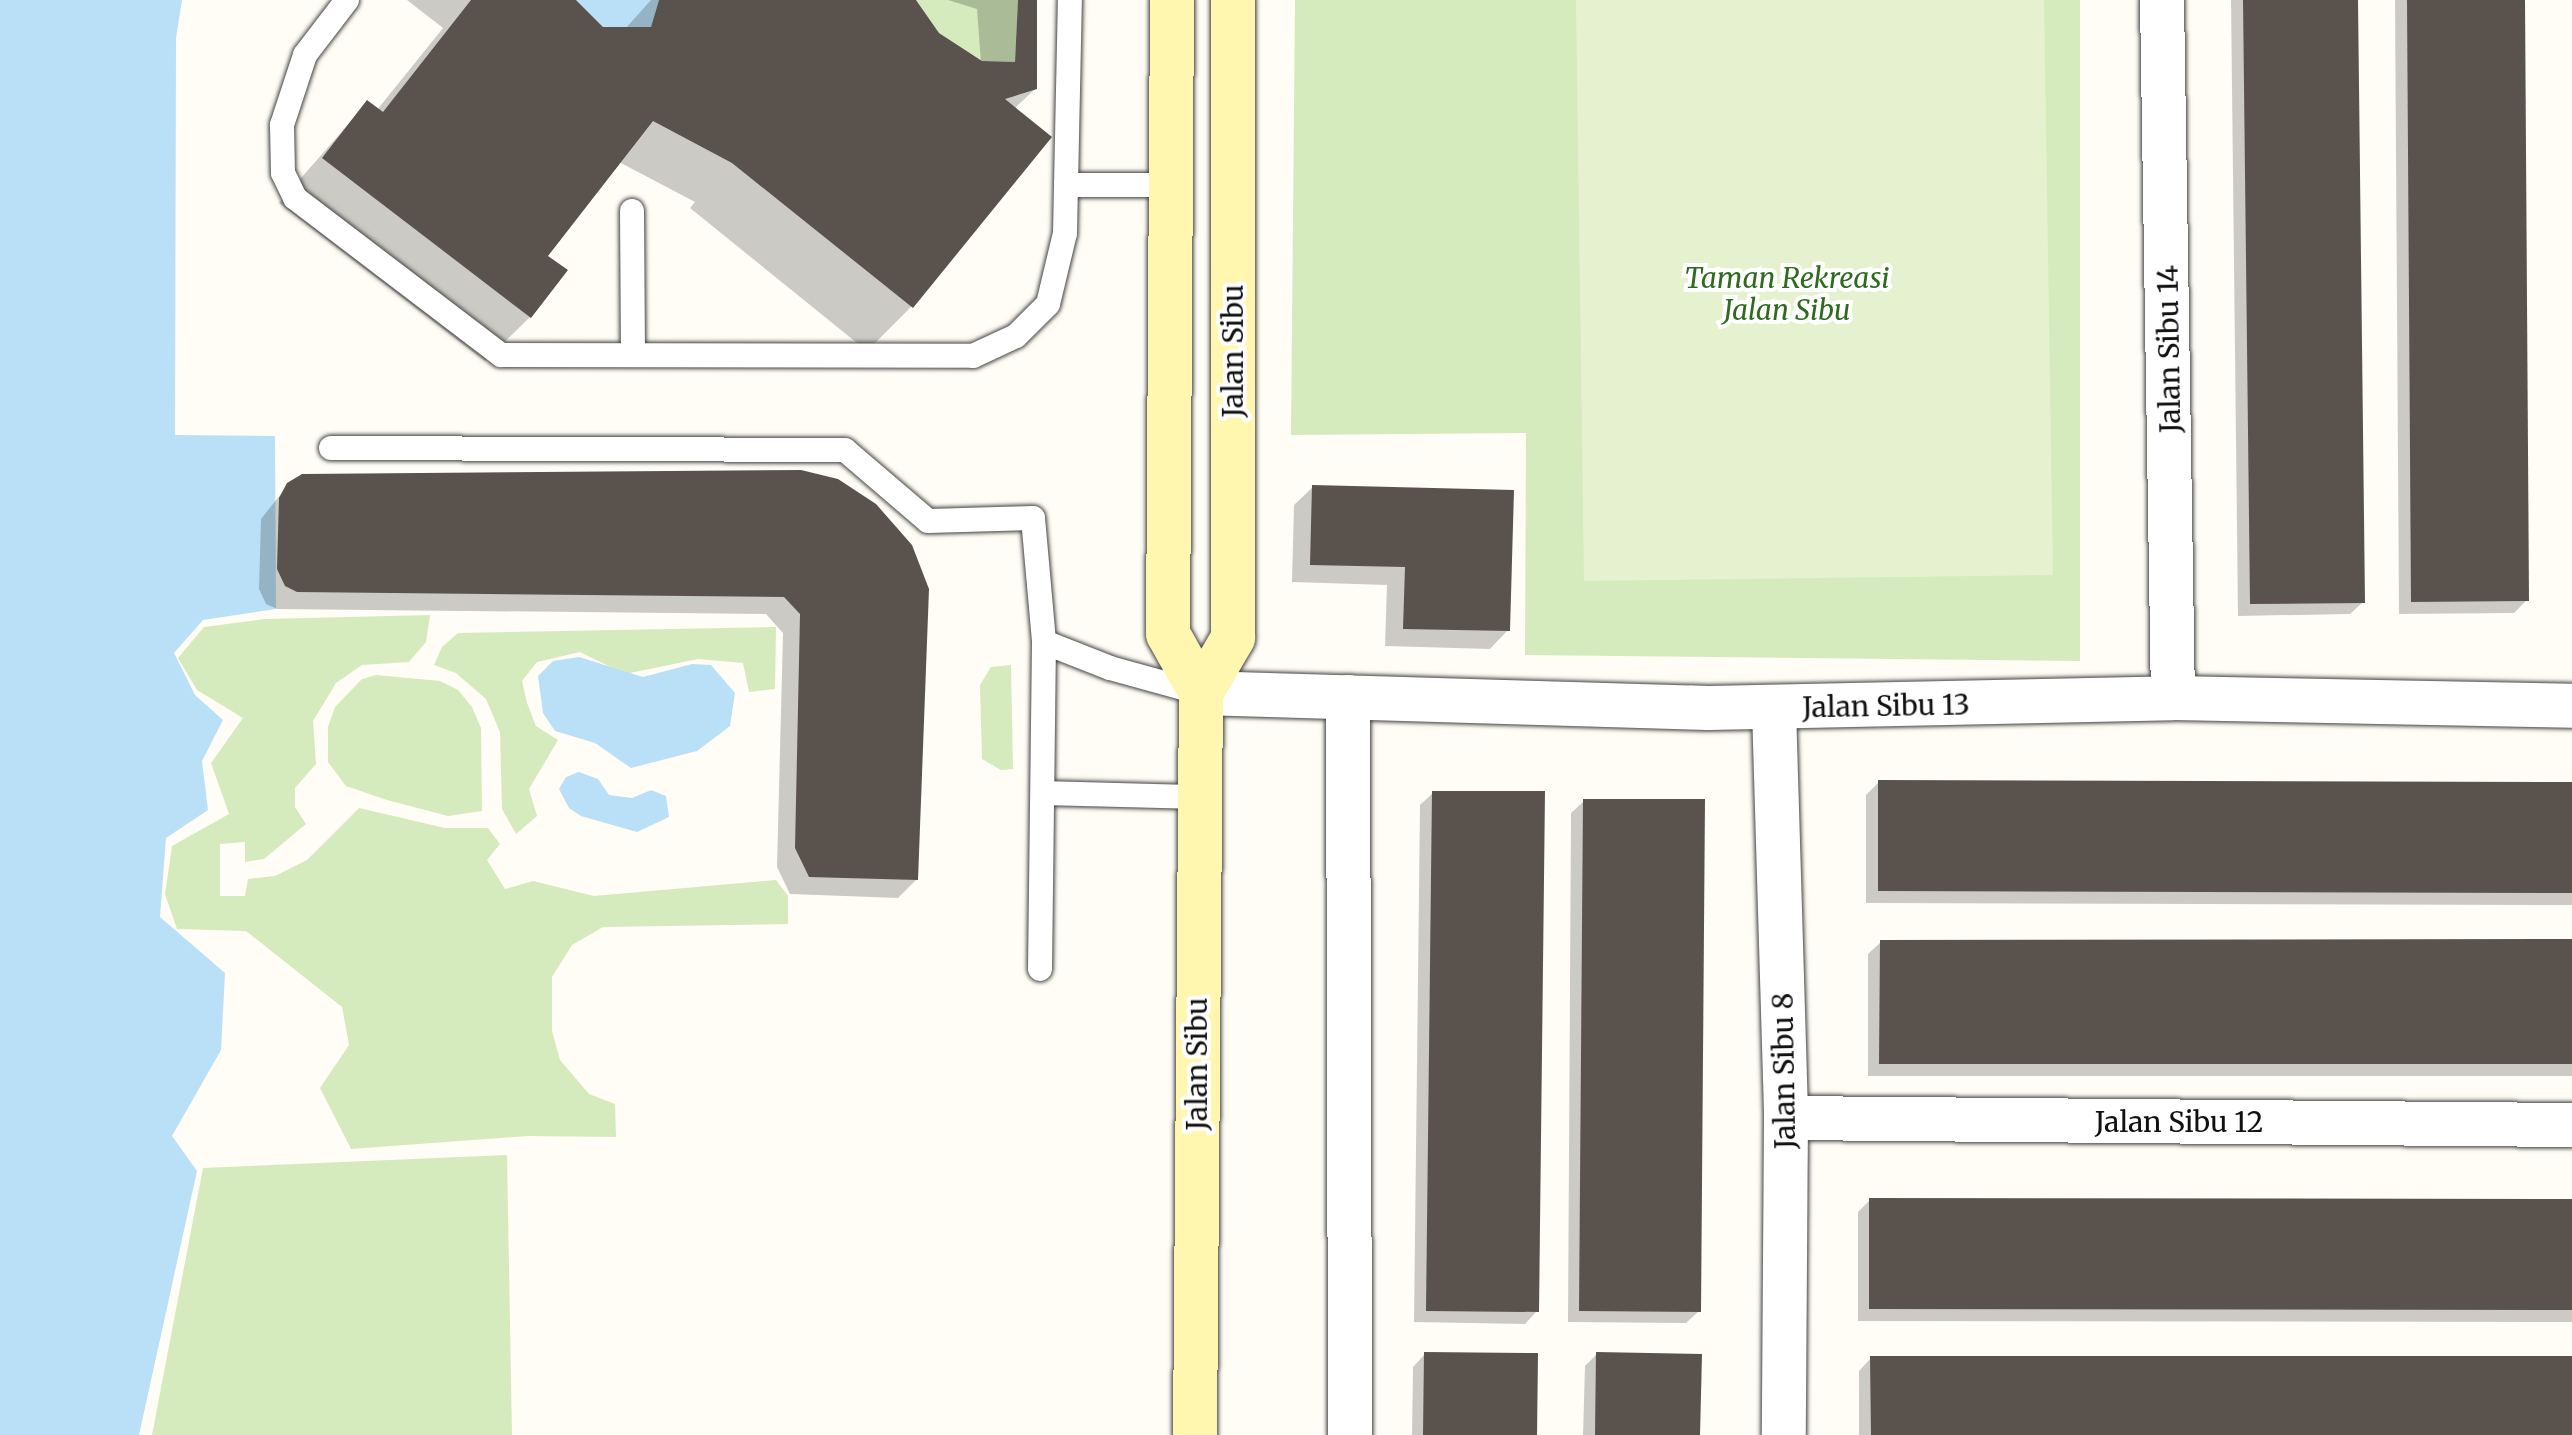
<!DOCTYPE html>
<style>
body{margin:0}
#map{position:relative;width:2572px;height:1435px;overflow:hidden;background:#fffdf5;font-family:Merriweather,serif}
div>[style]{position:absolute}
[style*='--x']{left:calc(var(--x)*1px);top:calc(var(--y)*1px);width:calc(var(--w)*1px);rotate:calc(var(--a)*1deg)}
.green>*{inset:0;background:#d5ebbd}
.pitch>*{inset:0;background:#e6f2cf}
.water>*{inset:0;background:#b9e0f7}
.shadow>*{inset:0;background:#0003}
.building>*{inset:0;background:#5a524d}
.roads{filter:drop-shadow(0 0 2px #444) drop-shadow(0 0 2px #444)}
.lane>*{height:24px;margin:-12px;padding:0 12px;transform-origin:12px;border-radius:12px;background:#fff}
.street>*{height:44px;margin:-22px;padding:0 22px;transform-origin:22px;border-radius:22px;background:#fff}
.secondary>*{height:44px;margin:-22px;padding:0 22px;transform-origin:22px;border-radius:22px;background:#fff6b0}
span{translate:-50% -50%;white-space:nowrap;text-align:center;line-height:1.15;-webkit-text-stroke:8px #fff;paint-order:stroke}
.park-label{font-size:28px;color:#2f6b1f;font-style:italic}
.street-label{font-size:28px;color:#111}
</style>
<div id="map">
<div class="green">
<i style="clip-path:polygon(916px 0,1018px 0,1015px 62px,982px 61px,939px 33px)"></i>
<i style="clip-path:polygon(1295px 0,2080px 0,2080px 661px,1525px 655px,1526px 433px,1291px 435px)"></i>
<i style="clip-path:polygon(430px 615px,426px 642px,409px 662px,362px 665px,336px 683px,313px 721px,316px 764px,295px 788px,295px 807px,306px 824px,264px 859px,245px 862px,245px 842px,220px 844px,220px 896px,245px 896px,248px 879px,275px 876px,307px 860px,359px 808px,445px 828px,488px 828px,500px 844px,487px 860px,505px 889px,533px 881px,594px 896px,776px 880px,788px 896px,788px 924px,603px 927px,572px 945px,552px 977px,552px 1031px,560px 1060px,589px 1094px,615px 1104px,616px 1137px,528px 1136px,351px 1149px,320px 1088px,349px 1045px,342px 1007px,246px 931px,177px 929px,165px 894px,172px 846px,229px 814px,211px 763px,243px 718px,197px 690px,178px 658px,204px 627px,265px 619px)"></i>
<i style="clip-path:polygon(776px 627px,775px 689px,749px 692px,743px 663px,698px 659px,625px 674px,580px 652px,537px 662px,522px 681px,527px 703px,536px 726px,558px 740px,529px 789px,537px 816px,516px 834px,502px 809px,500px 732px,486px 699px,456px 673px,434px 665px,442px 647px,458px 633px)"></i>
<i style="clip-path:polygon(1011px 665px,1013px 769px,1001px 770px,982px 759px,980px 685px,991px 667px)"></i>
<i style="clip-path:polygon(376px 675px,440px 681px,458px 690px,472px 707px,481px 728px,482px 811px,448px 816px,387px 800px,346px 786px,328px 762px,328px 727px,335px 707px,362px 679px)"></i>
<i style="clip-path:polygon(507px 1155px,512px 1435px,152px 1435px,203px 1168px)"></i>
</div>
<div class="pitch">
<i style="clip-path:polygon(1576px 0,2044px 0,2053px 575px,1584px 581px)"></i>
</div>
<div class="water">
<i style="clip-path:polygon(0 0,182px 0,176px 38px,175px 435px,275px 436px,276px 609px,203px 620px,174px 653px,195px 695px,223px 720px,202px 761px,208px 810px,166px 838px,160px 917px,225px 973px,221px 1050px,172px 1136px,197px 1171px,139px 1435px,0 1435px)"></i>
<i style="clip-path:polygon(576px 0,659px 0,651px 27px,603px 27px)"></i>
<i style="clip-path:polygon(579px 657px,643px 677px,692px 664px,711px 665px,735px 693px,730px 726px,697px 751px,631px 768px,595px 743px,555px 731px,543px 713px,538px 676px,553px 661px)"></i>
<i style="clip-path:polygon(579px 772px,598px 779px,609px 795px,632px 798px,651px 790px,666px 796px,669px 817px,637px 832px,581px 816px,569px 808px,559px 789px,566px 777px)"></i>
</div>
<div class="shadow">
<i style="clip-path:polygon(407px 0,574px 0,603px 29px,625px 29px,651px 0,913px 0,937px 34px,981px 63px,977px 9px,948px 0,1035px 0,1035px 89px,1014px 109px,912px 306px,867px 351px,690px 208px,695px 202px,619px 162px,546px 256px,530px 317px,485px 361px,279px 203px,367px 103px,377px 110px,443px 28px)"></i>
<i style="clip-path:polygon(2231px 0,2356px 0,2363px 602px,2350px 614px,2238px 616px)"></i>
<i style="clip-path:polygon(2395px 0,2523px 0,2527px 600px,2514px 613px,2399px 614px)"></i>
<i style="clip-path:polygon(801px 472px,916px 880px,898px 898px,790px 894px,777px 867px,783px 633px,766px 614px,277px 609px,266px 604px,259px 589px,261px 519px,288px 485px)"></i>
<i style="clip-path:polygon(1313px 487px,1508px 630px,1490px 649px,1385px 646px,1387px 585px,1292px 582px,1294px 505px)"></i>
<i style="clip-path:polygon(1879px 782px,2572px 784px,2572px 905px,1866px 903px,1866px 795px)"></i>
<i style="clip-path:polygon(1433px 793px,1537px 1311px,1525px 1324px,1414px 1322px,1420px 805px)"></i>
<i style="clip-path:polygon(1584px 801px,1699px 1311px,1686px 1323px,1568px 1322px,1571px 813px)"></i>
<i style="clip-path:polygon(2572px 940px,2572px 1076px,1868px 1076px,1868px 954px,1881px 942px)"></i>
<i style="clip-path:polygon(1870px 1200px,2572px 1201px,2572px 1322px,1858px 1321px,1858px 1212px)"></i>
<i style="clip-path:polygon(1425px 1354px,1535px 1435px,1412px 1435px,1413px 1367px)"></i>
<i style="clip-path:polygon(1597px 1354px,1698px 1435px,1583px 1435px,1585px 1366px)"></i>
<i style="clip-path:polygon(2572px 1357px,2572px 1435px,1859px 1435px,1859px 1371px,1871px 1358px)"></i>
</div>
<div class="building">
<i style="clip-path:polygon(471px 0,576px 0,603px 27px,651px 27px,659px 0,916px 0,939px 33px,982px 61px,1015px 62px,1018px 0,1037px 0,1037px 89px,1005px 99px,1052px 137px,913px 308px,732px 163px,653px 121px,548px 256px,568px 270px,531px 318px,322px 158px,367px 100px,383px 112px)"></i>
<i style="clip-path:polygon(2243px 0,2358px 0,2365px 603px,2250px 604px)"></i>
<i style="clip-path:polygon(2407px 0,2525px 0,2529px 601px,2411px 602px)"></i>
<i style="clip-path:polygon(801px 470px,838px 479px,876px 504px,912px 545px,929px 589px,918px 880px,809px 877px,795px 848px,800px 614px,784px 597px,297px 592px,285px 586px,277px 569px,279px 498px,287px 483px,302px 474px)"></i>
<i style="clip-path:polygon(1312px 485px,1514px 490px,1510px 631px,1403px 629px,1405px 567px,1310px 565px)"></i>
<i style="clip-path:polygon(1878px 780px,2572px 782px,2572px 893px,1878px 891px)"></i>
<i style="clip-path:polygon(1432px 791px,1545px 791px,1539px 1312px,1426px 1311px)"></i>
<i style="clip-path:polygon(1583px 799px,1705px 799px,1701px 1312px,1579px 1311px)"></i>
<i style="clip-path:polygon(2572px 939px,2572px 1064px,1879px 1064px,1880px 940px)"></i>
<i style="clip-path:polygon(1869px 1198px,2572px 1199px,2572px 1310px,1869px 1309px)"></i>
<i style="clip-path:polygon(1424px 1352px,1538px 1353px,1537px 1435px,1423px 1435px)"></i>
<i style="clip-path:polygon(1596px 1352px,1702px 1354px,1700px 1435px,1595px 1435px)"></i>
<i style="clip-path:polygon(1870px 1356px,2572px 1356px,2572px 1435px,1871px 1435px)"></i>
</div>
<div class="roads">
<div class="lane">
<i style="--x:347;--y:0;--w:69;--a:127.4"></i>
<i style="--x:305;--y:55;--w:74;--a:108.2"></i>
<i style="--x:282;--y:125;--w:48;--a:88.8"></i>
<i style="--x:283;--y:173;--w:28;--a:64"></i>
<i style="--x:295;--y:198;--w:259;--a:37.3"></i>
<i style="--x:501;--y:355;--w:472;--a:0.1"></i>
<i style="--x:973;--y:356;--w:47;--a:-24.9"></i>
<i style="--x:1016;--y:336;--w:45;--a:-45"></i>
<i style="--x:1048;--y:304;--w:73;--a:-76.5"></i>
<i style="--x:1065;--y:233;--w:233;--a:-88.8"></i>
<i style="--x:1066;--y:185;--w:103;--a:0"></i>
<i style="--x:632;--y:211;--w:144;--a:89.6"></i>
<i style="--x:331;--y:448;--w:514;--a:0.22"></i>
<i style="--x:845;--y:450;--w:109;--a:40.5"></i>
<i style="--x:928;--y:521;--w:105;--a:-1.6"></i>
<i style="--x:1033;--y:518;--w:124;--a:84.9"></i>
<i style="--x:1044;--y:642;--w:327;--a:90.7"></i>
<i style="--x:1044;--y:642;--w:71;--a:21.5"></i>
<i style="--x:1110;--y:668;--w:94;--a:15.4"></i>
<i style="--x:1044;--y:793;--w:155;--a:1.5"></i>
</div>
<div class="street">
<i style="--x:2162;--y:0;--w:698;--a:89.1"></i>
<i style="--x:1201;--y:693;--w:508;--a:1.69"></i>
<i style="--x:1709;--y:708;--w:464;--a:-1.2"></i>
<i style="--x:2173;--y:698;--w:399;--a:1.1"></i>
<i style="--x:1348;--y:697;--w:738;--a:89.84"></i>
<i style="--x:1774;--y:708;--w:410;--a:88.3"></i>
<i style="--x:1786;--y:1118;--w:317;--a:90.4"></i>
<i style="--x:1786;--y:1118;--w:786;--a:0.51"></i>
</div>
<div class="secondary">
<i style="--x:1172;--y:0;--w:634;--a:90.36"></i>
<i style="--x:1168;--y:634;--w:68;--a:60.8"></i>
<i style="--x:1195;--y:1435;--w:742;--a:-89.54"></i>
<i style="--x:1201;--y:693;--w:64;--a:-59.8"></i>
<i style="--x:1233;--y:638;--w:638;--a:-90"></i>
</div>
</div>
<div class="park-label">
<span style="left:1787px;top:294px">Taman Rekreasi<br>Jalan Sibu</span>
</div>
<div class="street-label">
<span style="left:2169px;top:349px;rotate:-91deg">Jalan Sibu 14</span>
<span style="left:1233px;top:351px;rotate:-90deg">Jalan Sibu</span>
<span style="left:1886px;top:706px;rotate:-1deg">Jalan Sibu 13</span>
<span style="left:1197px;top:1064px;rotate:-90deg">Jalan Sibu</span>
<span style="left:1784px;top:1071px;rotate:-91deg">Jalan Sibu 8</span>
<span style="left:2179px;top:1122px">Jalan Sibu 12</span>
</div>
</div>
